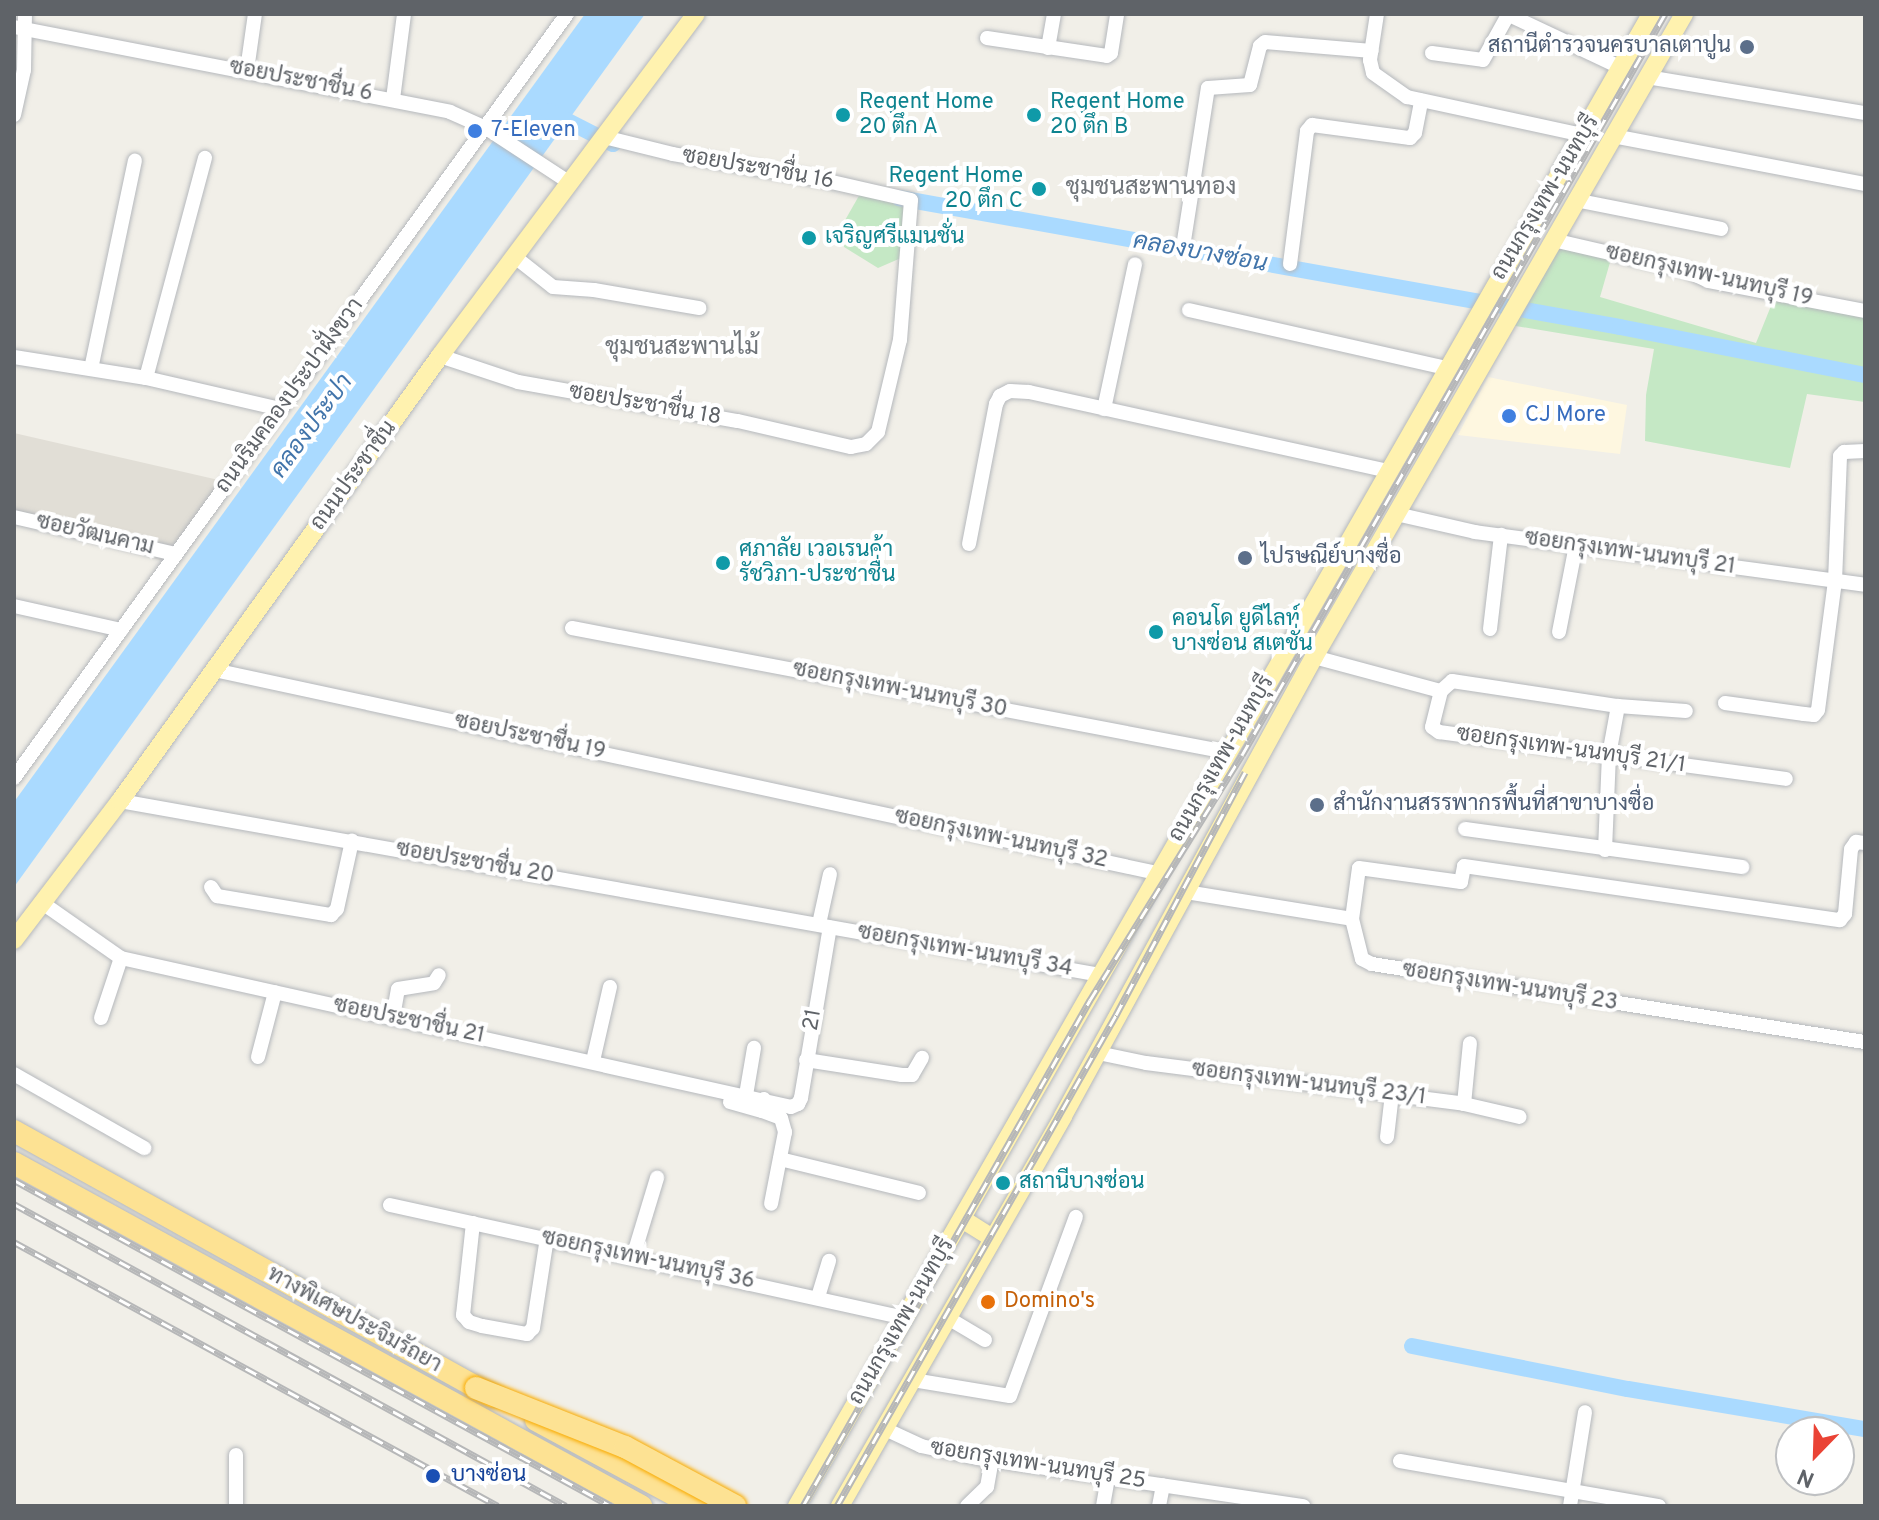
<!DOCTYPE html>
<meta charset="utf-8">
<style>
body{margin:0}
#map{position:relative;width:1879px;height:1520px;overflow:hidden;background:#f1efe8;font-family:Overpass,Sarabun,sans-serif}
div>[style]{position:absolute}
[style*='--x']{left:calc(var(--x)*1px);top:calc(var(--y)*1px);width:calc(var(--w)*1px);rotate:calc(var(--a)*1deg)}
.commercial>*{inset:0;background:#fef7e0}
.education>*{inset:0;background:#e1ded6}
.green>*{inset:0;background:#c5e8c5}
.water>*{inset:0;background:#aadaff}
.canal>*{height:16px;margin:-8px;padding:0 8px;transform-origin:8px;border-radius:8px;background:#aadaff}
.roads{filter:drop-shadow(0 0 2px #b5b8bc) drop-shadow(0 0 2px #b5b8bc)}
.minor>*{height:14px;margin:-7px;padding:0 7px;transform-origin:7px;border-radius:7px;background:#fff}
.major>*{height:18px;margin:-9px;padding:0 9px;transform-origin:9px;border-radius:9px;background:#fff2af}
.highway>*{height:22px;margin:-11px;padding:0 11px;transform-origin:11px;border-radius:11px;background:#fde293}
.rail>*{height:7px;margin-top:-3.5px;transform-origin:0;background:repeating-linear-gradient(90deg,#fff 0 12px,#b6b7b8 0 24px);box-sizing:border-box;border-block:2px solid #b6b7b8}
.bridges{filter:drop-shadow(0 0 2px #f9ab00) drop-shadow(0 0 2px #f9ab00)}
.highway-bridge>*{height:22px;margin:-11px;padding:0 11px;transform-origin:11px;border-radius:11px;background:#fde293}
.dots>*{width:22px;height:22px;translate:-50% -50%;box-sizing:border-box;border:4px solid #fff;border-radius:50%}
span{translate:-50% -50%;white-space:nowrap;text-align:center;line-height:1.15;-webkit-text-stroke:8px #fff;paint-order:stroke}
.service-label{font-size:22px;color:#4e5e75}
.right{translate:-100% -50%;text-align:right}
.left{translate:0 -50%;text-align:left}
.street-label{font-size:22px;color:#5f6368}
.culture-label{font-size:22px;color:#0d838f}
.shop-label{font-size:22px;color:#366cbe}
.food-label{font-size:22px;color:#c56008}
.transit-label{font-size:22px;color:#164399}
.neighbourhood-label{font-size:24px;color:#70757a}
.water-label{font-size:24px;color:#4174aa;font-style:italic}
.frame{position:absolute;inset:0;border:16px solid #5f6368;pointer-events:none}
.north{position:absolute;left:1775px;top:1416px;width:80px;height:80px;box-sizing:border-box;background:#fff;border:2px solid #bfc1c3;border-radius:50%;rotate:203deg;font-size:22px;font-weight:700;line-height:32px;text-align:center;color:#5f6368}
.north::after{content:'';display:block;margin:auto;width:28px;height:36px;background:#ea4335;clip-path:polygon(50% 0,100% 100%,50% 72%,0 100%)}
</style>
<div id="map">
<div class="commercial">
<i style="clip-path:polygon(1488px 377px,1627px 405px,1620px 454px,1458px 435px)"></i>
</div>
<div class="education">
<i style="clip-path:polygon(14px 433px,223px 481px,163px 561px,14px 518px)"></i>
</div>
<div class="green">
<i style="clip-path:polygon(860px 194px,909px 205px,901px 258px,878px 268px,844px 247px,844px 222px)"></i>
<i style="clip-path:polygon(1559px 248px,1611px 259px,1600px 297px,1756px 343px,1773px 301px,1865px 317px,1865px 402px,1807px 394px,1790px 468px,1645px 441px,1646px 395px,1654px 349px,1510px 325px)"></i>
</div>
<div class="water">
<i style="clip-path:polygon(585px 14px,645px 14px,14px 887px,14px 802px)"></i>
</div>
<div class="canal">
<i style="--x:548;--y:111;--w:73;--a:26.9"></i>
<i style="--x:899;--y:198;--w:732;--a:10.14"></i>
<i style="--x:1620;--y:327;--w:250;--a:11.1"></i>
<i style="--x:1412;--y:1346;--w:220;--a:11.3"></i>
<i style="--x:1628;--y:1389;--w:240;--a:9.6"></i>
</div>
<div class="roads">
<div class="minor">
<i style="--x:1377;--y:14;--w:47;--a:98.7"></i>
<i style="--x:1370;--y:60;--w:13;--a:77"></i>
<i style="--x:1373;--y:73;--w:42;--a:35.2"></i>
<i style="--x:1407;--y:97;--w:180;--a:12.2"></i>
<i style="--x:1507;--y:14;--w:127;--a:25.2"></i>
<i style="--x:14;--y:27;--w:444;--a:11"></i>
<i style="--x:450;--y:112;--w:39;--a:24"></i>
<i style="--x:486;--y:128;--w:100;--a:33.2"></i>
<i style="--x:987;--y:38;--w:121;--a:8.5"></i>
<i style="--x:1107;--y:56;--w:5;--a:-37"></i>
<i style="--x:1111;--y:53;--w:39;--a:-81"></i>
<i style="--x:1048;--y:48;--w:35;--a:-80"></i>
<i style="--x:1432;--y:53;--w:51;--a:7.8"></i>
<i style="--x:1483;--y:60;--w:51;--a:-60.9"></i>
<i style="--x:247;--y:70;--w:57;--a:-81.9"></i>
<i style="--x:1647;--y:77;--w:221;--a:9.4"></i>
<i style="--x:393;--y:99;--w:86;--a:-82.6"></i>
<i style="--x:14;--y:115;--w:46;--a:-77.5"></i>
<i style="--x:24;--y:70;--w:56;--a:-89"></i>
<i style="--x:1613;--y:136;--w:257;--a:10.8"></i>
<i style="--x:1575;--y:200;--w:149;--a:11.2"></i>
<i style="--x:1553;--y:240;--w:138;--a:13"></i>
<i style="--x:1687;--y:271;--w:23;--a:25"></i>
<i style="--x:1708;--y:281;--w:160;--a:10.8"></i>
<i style="--x:1183;--y:247;--w:161;--a:-81.1"></i>
<i style="--x:1208;--y:88;--w:42;--a:-4.1"></i>
<i style="--x:1250;--y:85;--w:40;--a:-75.6"></i>
<i style="--x:1260;--y:46;--w:6;--a:-39"></i>
<i style="--x:1265;--y:42;--w:107;--a:4.8"></i>
<i style="--x:515;--y:257;--w:48;--a:38.3"></i>
<i style="--x:553;--y:287;--w:41;--a:4.2"></i>
<i style="--x:594;--y:290;--w:107;--a:9.7"></i>
<i style="--x:1290;--y:264;--w:134;--a:-82.7"></i>
<i style="--x:1307;--y:131;--w:8;--a:-50"></i>
<i style="--x:1312;--y:125;--w:99;--a:7.6"></i>
<i style="--x:1410;--y:138;--w:7;--a:-45"></i>
<i style="--x:1415;--y:133;--w:33;--a:-79"></i>
<i style="--x:1189;--y:310;--w:264;--a:12.7"></i>
<i style="--x:440;--y:356;--w:82;--a:18.4"></i>
<i style="--x:518;--y:382;--w:223;--a:10.1"></i>
<i style="--x:738;--y:421;--w:116;--a:13"></i>
<i style="--x:851;--y:447;--w:15;--a:-11"></i>
<i style="--x:866;--y:444;--w:17;--a:-45"></i>
<i style="--x:878;--y:432;--w:95;--a:-76.6"></i>
<i style="--x:900;--y:340;--w:140;--a:-85.5"></i>
<i style="--x:911;--y:200;--w:90;--a:-167.2"></i>
<i style="--x:823;--y:180;--w:152;--a:-170.2"></i>
<i style="--x:673;--y:154;--w:71;--a:-166.2"></i>
<i style="--x:14;--y:357;--w:134;--a:9"></i>
<i style="--x:146;--y:378;--w:138;--a:13"></i>
<i style="--x:91;--y:369;--w:213;--a:-78.1"></i>
<i style="--x:146;--y:378;--w:228;--a:-75"></i>
<i style="--x:1104;--y:409;--w:148;--a:-77.9"></i>
<i style="--x:1396;--y:514;--w:81;--a:12.8"></i>
<i style="--x:1475;--y:532;--w:394;--a:7.7"></i>
<i style="--x:14;--y:517;--w:166;--a:12.9"></i>
<i style="--x:969;--y:544;--w:143;--a:-79.1"></i>
<i style="--x:996;--y:404;--w:9;--a:-63"></i>
<i style="--x:1000;--y:396;--w:11;--a:-27"></i>
<i style="--x:1010;--y:391;--w:19;--a:3"></i>
<i style="--x:1029;--y:392;--w:369;--a:12.4"></i>
<i style="--x:14;--y:606;--w:110;--a:12.6"></i>
<i style="--x:572;--y:628;--w:667;--a:10.72"></i>
<i style="--x:1490;--y:629;--w:95;--a:-83.3"></i>
<i style="--x:1559;--y:632;--w:89;--a:-78.9"></i>
<i style="--x:1314;--y:657;--w:131;--a:15"></i>
<i style="--x:1441;--y:691;--w:37;--a:104"></i>
<i style="--x:1432;--y:727;--w:9;--a:36"></i>
<i style="--x:1439;--y:732;--w:350;--a:7.7"></i>
<i style="--x:214;--y:670;--w:965;--a:12.15"></i>
<i style="--x:1441;--y:691;--w:15;--a:-42"></i>
<i style="--x:1452;--y:681;--w:168;--a:8.6"></i>
<i style="--x:1618;--y:706;--w:68;--a:4.2"></i>
<i style="--x:1725;--y:703;--w:80;--a:7.9"></i>
<i style="--x:1804;--y:714;--w:10;--a:6"></i>
<i style="--x:1814;--y:715;--w:6;--a:-51"></i>
<i style="--x:1818;--y:710;--w:130;--a:-82.5"></i>
<i style="--x:1835;--y:581;--w:125;--a:-87.7"></i>
<i style="--x:1840;--y:456;--w:6;--a:-45"></i>
<i style="--x:1844;--y:452;--w:21;--a:-3"></i>
<i style="--x:14;--y:778;--w:943;--a:-54.1"></i>
<i style="--x:120;--y:801;--w:995;--a:10.07"></i>
<i style="--x:1465;--y:829;--w:280;--a:7.8"></i>
<i style="--x:1605;--y:850;--w:95;--a:-87.6"></i>
<i style="--x:1609;--y:755;--w:50;--a:-79.6"></i>
<i style="--x:211;--y:887;--w:11;--a:56"></i>
<i style="--x:217;--y:896;--w:116;--a:9.5"></i>
<i style="--x:331;--y:915;--w:8;--a:-45"></i>
<i style="--x:337;--y:909;--w:70;--a:-77.6"></i>
<i style="--x:1186;--y:892;--w:168;--a:9.2"></i>
<i style="--x:1352;--y:919;--w:41;--a:76"></i>
<i style="--x:1362;--y:959;--w:11;--a:27"></i>
<i style="--x:1372;--y:964;--w:499;--a:9"></i>
<i style="--x:41;--y:902;--w:98;--a:35"></i>
<i style="--x:121;--y:958;--w:686;--a:12.54"></i>
<i style="--x:791;--y:1107;--w:8;--a:-23"></i>
<i style="--x:798;--y:1104;--w:7;--a:-63"></i>
<i style="--x:801;--y:1098;--w:173;--a:-80.4"></i>
<i style="--x:1352;--y:919;--w:51;--a:-82.2"></i>
<i style="--x:1359;--y:868;--w:103;--a:7.8"></i>
<i style="--x:1461;--y:882;--w:16;--a:-79"></i>
<i style="--x:1464;--y:866;--w:380;--a:8.2"></i>
<i style="--x:1840;--y:920;--w:8;--a:-50"></i>
<i style="--x:1845;--y:914;--w:65;--a:-84.7"></i>
<i style="--x:1851;--y:849;--w:9;--a:-54"></i>
<i style="--x:1856;--y:842;--w:9;--a:6"></i>
<i style="--x:819;--y:924;--w:51;--a:-77.6"></i>
<i style="--x:393;--y:1017;--w:28;--a:-80"></i>
<i style="--x:398;--y:989;--w:36;--a:-9"></i>
<i style="--x:434;--y:983;--w:9;--a:-58"></i>
<i style="--x:101;--y:1018;--w:63;--a:-71.6"></i>
<i style="--x:1098;--y:1053;--w:49;--a:11.8"></i>
<i style="--x:1146;--y:1063;--w:321;--a:7.3"></i>
<i style="--x:1464;--y:1104;--w:57;--a:13.1"></i>
<i style="--x:258;--y:1057;--w:67;--a:-75.3"></i>
<i style="--x:806;--y:1060;--w:97;--a:8.9"></i>
<i style="--x:902;--y:1075;--w:10;--a:0"></i>
<i style="--x:912;--y:1075;--w:20;--a:-60"></i>
<i style="--x:593;--y:1061;--w:76;--a:-77.1"></i>
<i style="--x:14;--y:1074;--w:150;--a:29.6"></i>
<i style="--x:746;--y:1095;--w:48;--a:-80.3"></i>
<i style="--x:764;--y:1099;--w:12;--a:99"></i>
<i style="--x:762;--y:1111;--w:20;--a:20"></i>
<i style="--x:781;--y:1118;--w:15;--a:74"></i>
<i style="--x:785;--y:1132;--w:73;--a:101"></i>
<i style="--x:730;--y:1102;--w:33;--a:16"></i>
<i style="--x:1464;--y:1104;--w:61;--a:-84.4"></i>
<i style="--x:1387;--y:1137;--w:43;--a:-83.4"></i>
<i style="--x:780;--y:1159;--w:143;--a:13.7"></i>
<i style="--x:390;--y:1205;--w:527;--a:12.38"></i>
<i style="--x:473;--y:1223;--w:93;--a:96.2"></i>
<i style="--x:463;--y:1315;--w:9;--a:49"></i>
<i style="--x:469;--y:1322;--w:14;--a:17"></i>
<i style="--x:482;--y:1326;--w:46;--a:10.1"></i>
<i style="--x:527;--y:1334;--w:8;--a:-45"></i>
<i style="--x:533;--y:1328;--w:91;--a:-81.2"></i>
<i style="--x:633;--y:1257;--w:83;--a:-73.1"></i>
<i style="--x:818;--y:1297;--w:38;--a:-73"></i>
<i style="--x:948;--y:1318;--w:43;--a:30.7"></i>
<i style="--x:913;--y:1380;--w:98;--a:9.4"></i>
<i style="--x:1010;--y:1396;--w:191;--a:-69.8"></i>
<i style="--x:885;--y:1429;--w:40;--a:25"></i>
<i style="--x:921;--y:1446;--w:58;--a:11.9"></i>
<i style="--x:978;--y:1458;--w:329;--a:8.4"></i>
<i style="--x:1400;--y:1461;--w:263;--a:9.9"></i>
<i style="--x:236;--y:1506;--w:51;--a:-90"></i>
<i style="--x:967;--y:1506;--w:28;--a:-44"></i>
<i style="--x:987;--y:1487;--w:27;--a:-80"></i>
<i style="--x:1103;--y:1506;--w:29;--a:-80"></i>
<i style="--x:1159;--y:1506;--w:21;--a:-79"></i>
<i style="--x:1570;--y:1506;--w:95;--a:-80.9"></i>
</div>
<div class="major">
<i style="--x:14;--y:940;--w:175;--a:-52.7"></i>
<i style="--x:120;--y:801;--w:548;--a:-54.28"></i>
<i style="--x:440;--y:356;--w:427;--a:-53.2"></i>
<i style="--x:962;--y:1219;--w:36;--a:32"></i>
<i style="--x:797;--y:1506;--w:1719;--a:-60.21"></i>
<i style="--x:840;--y:1506;--w:449;--a:-60.2"></i>
<i style="--x:1063;--y:1116;--w:523;--a:-61.33"></i>
<i style="--x:1314;--y:657;--w:742;--a:-60.08"></i>
</div>
<div class="highway">
<i style="--x:14;--y:1131;--w:547;--a:29"></i>
<i style="--x:14;--y:1163;--w:715;--a:28.68"></i>
<i style="--x:536;--y:1420;--w:181;--a:28.4"></i>
</div>
</div>
<div class="rail">
<i style="--x:14;--y:1180;--w:680;--a:28.64"></i>
<i style="--x:14;--y:1204;--w:629;--a:28.68"></i>
<i style="--x:14;--y:1242;--w:551;--a:28.61"></i>
<i style="--x:803;--y:1506;--w:582;--a:-60.44"></i>
<i style="--x:1090;--y:1000;--w:288;--a:-58.2"></i>
<i style="--x:1242;--y:755;--w:853;--a:-60.28"></i>
<i style="--x:837;--y:1506;--w:565;--a:-60.39"></i>
<i style="--x:1116;--y:1015;--w:275;--a:-62"></i>
</div>
<div class="bridges">
<div class="highway-bridge">
<i style="--x:476;--y:1388;--w:160;--a:21.6"></i>
<i style="--x:625;--y:1447;--w:125;--a:28.2"></i>
</div>
</div>
<div class="dots">
<i style="left:1747px;top:47px;background:#5c6f8a"></i>
<i style="left:843px;top:115px;background:#0f9aa8"></i>
<i style="left:1034px;top:115px;background:#0f9aa8"></i>
<i style="left:475px;top:131px;background:#3f7fe0"></i>
<i style="left:1039px;top:189px;background:#0f9aa8"></i>
<i style="left:809px;top:238px;background:#0f9aa8"></i>
<i style="left:1509px;top:416px;background:#3f7fe0"></i>
<i style="left:1245px;top:558px;background:#5c6f8a"></i>
<i style="left:723px;top:563px;background:#0f9aa8"></i>
<i style="left:1156px;top:632px;background:#0f9aa8"></i>
<i style="left:1317px;top:805px;background:#5c6f8a"></i>
<i style="left:1003px;top:1183px;background:#0f9aa8"></i>
<i style="left:988px;top:1302px;background:#e8710a"></i>
<i style="left:433px;top:1476px;background:#1a4fb4"></i>
</div>
<div class="service-label">
<span class="right" style="left:1731px;top:47px">สถานีตำรวจนครบาลเตาปูน</span>
<span class="left" style="left:1261px;top:558px">ไปรษณีย์บางซื่อ</span>
<span class="left" style="left:1333px;top:805px">สำนักงานสรรพากรพื้นที่สาขาบางซื่อ</span>
</div>
<div class="street-label">
<span style="left:301px;top:81px;rotate:11deg">ซอยประชาชื่น 6</span>
<span style="left:758px;top:169px;rotate:10deg">ซอยประชาชื่น 16</span>
<span style="left:1546px;top:198px;rotate:-59deg">ถนนกรุงเทพ-นนทบุรี</span>
<span style="left:1709px;top:276px;rotate:13deg">ซอยกรุงเทพ-นนทบุรี 19</span>
<span style="left:290px;top:396px;rotate:-54deg">ถนนริมคลองประปาฝั่งขวา</span>
<span style="left:645px;top:405px;rotate:10deg">ซอยประชาชื่น 18</span>
<span style="left:354px;top:476px;rotate:-54deg">ถนนประชาชื่น</span>
<span style="left:95px;top:535px;rotate:13deg">ซอยวัฒนคาม</span>
<span style="left:1630px;top:553px;rotate:8deg">ซอยกรุงเทพ-นนทบุรี 21</span>
<span style="left:900px;top:690px;rotate:11deg">ซอยกรุงเทพ-นนทบุรี 30</span>
<span style="left:530px;top:737px;rotate:12deg">ซอยประชาชื่น 19</span>
<span style="left:1571px;top:750px;rotate:8deg">ซอยกรุงเทพ-นนทบุรี 21/1</span>
<span style="left:1222px;top:759px;rotate:-60deg">ถนนกรุงเทพ-นนทบุรี</span>
<span style="left:1001px;top:839px;rotate:12deg">ซอยกรุงเทพ-นนทบุรี 32</span>
<span style="left:475px;top:863px;rotate:10deg">ซอยประชาชื่น 20</span>
<span style="left:965px;top:951px;rotate:10deg">ซอยกรุงเทพ-นนทบุรี 34</span>
<span style="left:1510px;top:987px;rotate:9deg">ซอยกรุงเทพ-นนทบุรี 23</span>
<span style="left:813px;top:1020px;rotate:-80deg">21</span>
<span style="left:409px;top:1021px;rotate:12deg">ซอยประชาชื่น 21</span>
<span style="left:1309px;top:1084px;rotate:7deg">ซอยกรุงเทพ-นนทบุรี 23/1</span>
<span style="left:648px;top:1260px;rotate:12deg">ซอยกรุงเทพ-นนทบุรี 36</span>
<span style="left:354px;top:1320px;rotate:29deg">ทางพิเศษประจิมรัถยา</span>
<span style="left:902px;top:1322px;rotate:-60deg">ถนนกรุงเทพ-นนทบุรี</span>
<span style="left:1038px;top:1465px;rotate:9deg">ซอยกรุงเทพ-นนทบุรี 25</span>
</div>
<div class="culture-label">
<span class="left" style="left:859px;top:115px">Regent Home<br>20 ตึก A</span>
<span class="left" style="left:1050px;top:115px">Regent Home<br>20 ตึก B</span>
<span class="right" style="left:1023px;top:189px">Regent Home<br>20 ตึก C</span>
<span class="left" style="left:825px;top:238px">เจริญศรีแมนชั่น</span>
<span class="left" style="left:739px;top:563px">ศุภาลัย เวอเรนด้า<br>รัชวิภา-ประชาชื่น</span>
<span class="left" style="left:1172px;top:632px">คอนโด ยูดีไลท์<br>บางซ่อน สเตชั่น</span>
<span class="left" style="left:1019px;top:1183px">สถานีบางซ่อน</span>
</div>
<div class="shop-label">
<span class="left" style="left:491px;top:131px">7-Eleven</span>
<span class="left" style="left:1525px;top:416px">CJ More</span>
</div>
<div class="food-label">
<span class="left" style="left:1004px;top:1302px">Domino's</span>
</div>
<div class="transit-label">
<span class="left" style="left:451px;top:1476px">บางซ่อน</span>
</div>
<div class="neighbourhood-label">
<span style="left:1151px;top:189px">ชุมชนสะพานทอง</span>
<span style="left:682px;top:349px">ชุมชนสะพานไม้</span>
</div>
<div class="water-label">
<span style="left:1200px;top:254px;rotate:10deg">คลองบางซ่อน</span>
<span style="left:313px;top:427px;rotate:-54deg">คลองประปา</span>
</div>
<div class="frame"></div>
<div class="north">N</div>
</div>
